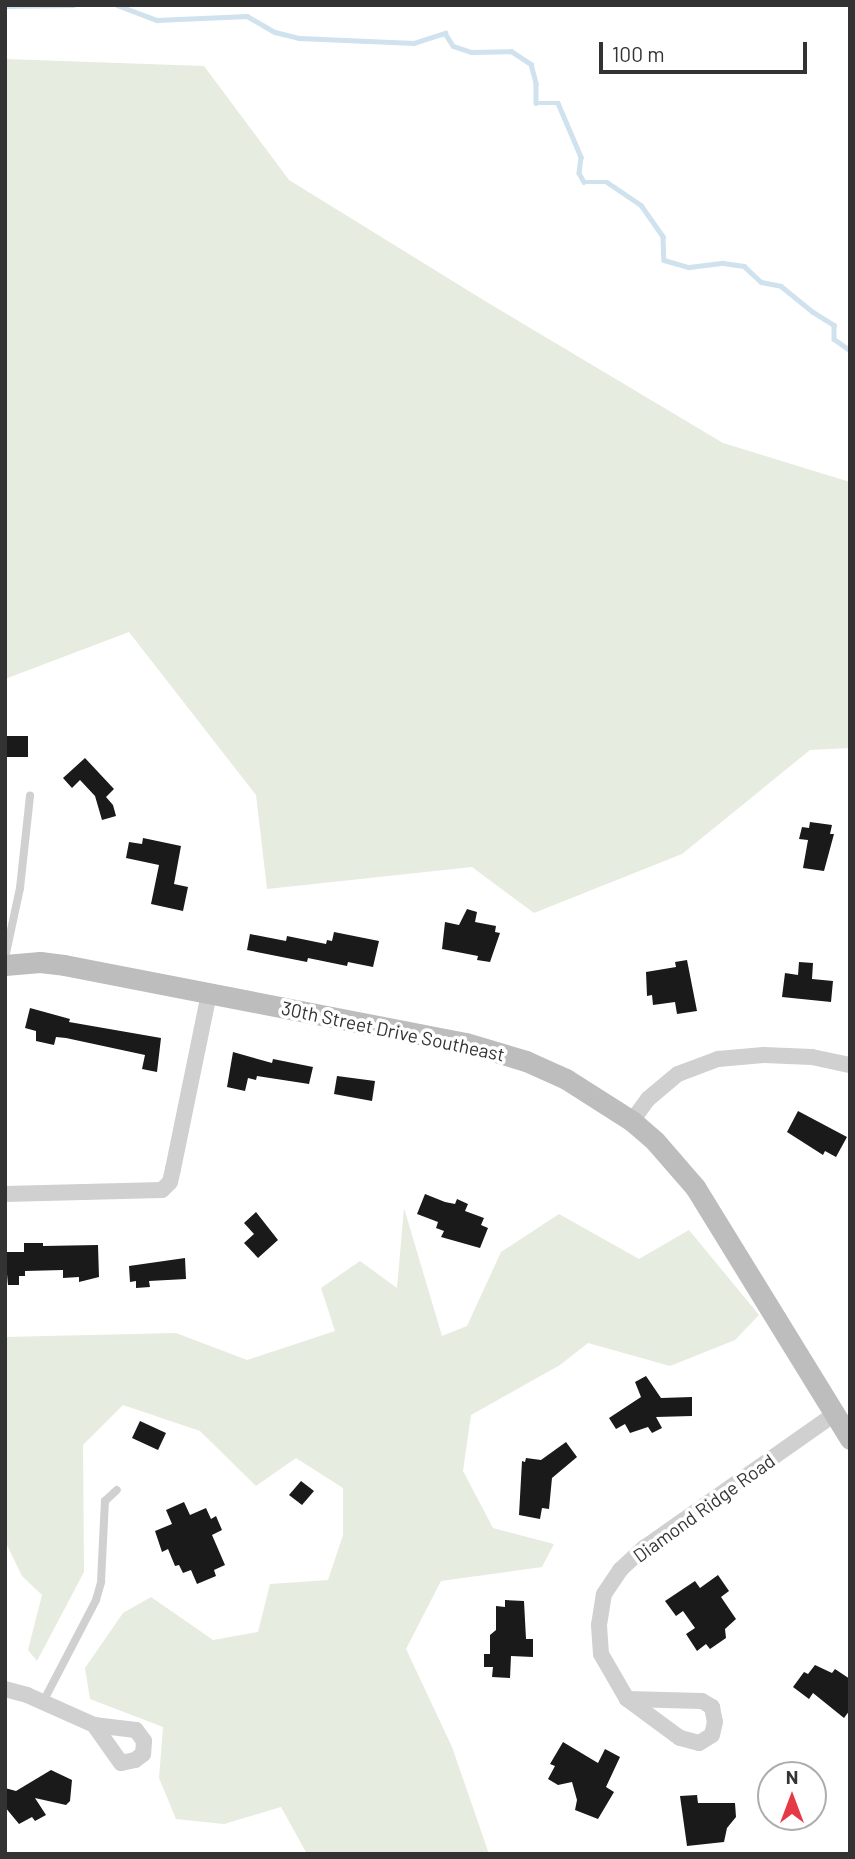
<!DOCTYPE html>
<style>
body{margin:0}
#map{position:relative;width:855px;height:1859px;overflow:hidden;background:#fff;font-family:Barlow,sans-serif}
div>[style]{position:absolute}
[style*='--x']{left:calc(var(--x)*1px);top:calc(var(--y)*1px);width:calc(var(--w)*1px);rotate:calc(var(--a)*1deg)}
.green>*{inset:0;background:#e6ecdf}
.stream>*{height:4.5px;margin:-2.25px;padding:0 2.25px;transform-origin:2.25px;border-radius:2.25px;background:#cfe2ee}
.building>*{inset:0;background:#1a1a1a}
.service>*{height:8px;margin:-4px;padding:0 4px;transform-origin:4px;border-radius:4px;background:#d0d0d0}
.minor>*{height:16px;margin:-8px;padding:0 8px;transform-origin:8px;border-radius:8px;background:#d0d0d0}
.secondary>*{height:21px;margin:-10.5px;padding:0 10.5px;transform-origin:10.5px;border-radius:10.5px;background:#bdbdbd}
span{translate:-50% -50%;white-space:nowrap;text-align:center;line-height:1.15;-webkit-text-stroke:7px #fff;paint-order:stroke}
.street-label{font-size:19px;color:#333}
.frame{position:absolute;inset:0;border:7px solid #333;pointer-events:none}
.north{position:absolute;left:757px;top:1761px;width:70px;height:70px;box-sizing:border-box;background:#fff;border:2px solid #adadad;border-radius:50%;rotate:0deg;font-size:19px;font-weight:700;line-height:28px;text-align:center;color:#333}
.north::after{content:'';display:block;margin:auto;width:24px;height:32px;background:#e63946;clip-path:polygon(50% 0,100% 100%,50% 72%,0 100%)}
.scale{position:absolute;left:599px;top:42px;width:208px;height:32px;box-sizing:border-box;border:4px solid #333;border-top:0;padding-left:9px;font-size:21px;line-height:24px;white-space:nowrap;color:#333;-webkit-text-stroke:5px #fff;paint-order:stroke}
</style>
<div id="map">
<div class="green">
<i style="clip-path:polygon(5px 59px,204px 66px,289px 180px,485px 301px,723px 443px,850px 482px,850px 748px,810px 750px,682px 854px,534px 913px,472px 867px,267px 889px,256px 795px,129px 632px,5px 679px)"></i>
<i style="clip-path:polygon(404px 1208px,442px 1336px,467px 1326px,501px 1252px,559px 1214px,639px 1259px,689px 1230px,759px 1315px,735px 1340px,670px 1366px,588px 1343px,560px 1365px,471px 1415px,463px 1471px,493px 1528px,554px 1544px,542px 1567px,441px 1581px,406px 1649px,452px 1747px,489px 1854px,307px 1854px,281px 1807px,224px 1824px,176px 1819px,159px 1778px,163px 1727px,90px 1699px,85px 1668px,123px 1613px,151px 1597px,213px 1640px,258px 1632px,270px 1584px,328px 1580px,343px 1535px,343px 1488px,296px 1458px,256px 1486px,200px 1431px,123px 1405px,83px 1445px,84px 1572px,37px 1661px,28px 1650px,42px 1595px,22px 1576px,5px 1541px,5px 1337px,176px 1333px,247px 1360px,335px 1331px,321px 1288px,360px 1261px,397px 1288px)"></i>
</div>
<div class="stream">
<i style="--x:117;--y:5;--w:43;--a:20.6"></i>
<i style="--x:157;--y:20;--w:90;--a:-2.5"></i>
<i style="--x:247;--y:16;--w:32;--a:30"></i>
<i style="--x:275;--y:32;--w:25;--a:14"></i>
<i style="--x:299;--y:38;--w:115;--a:2.5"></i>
<i style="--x:414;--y:43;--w:33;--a:-18"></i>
<i style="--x:445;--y:33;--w:15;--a:58"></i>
<i style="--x:453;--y:46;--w:20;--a:18"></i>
<i style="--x:472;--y:52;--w:39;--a:-1"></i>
<i style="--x:511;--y:51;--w:24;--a:33"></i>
<i style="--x:531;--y:64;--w:20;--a:75"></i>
<i style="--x:536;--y:83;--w:20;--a:90"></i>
<i style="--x:536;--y:103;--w:22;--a:0"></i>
<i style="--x:558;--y:103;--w:59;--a:66.9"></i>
<i style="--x:581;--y:157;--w:16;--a:97"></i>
<i style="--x:579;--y:173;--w:10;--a:61"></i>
<i style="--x:584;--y:182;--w:23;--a:0"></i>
<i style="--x:607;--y:182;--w:41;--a:34.1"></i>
<i style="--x:641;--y:205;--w:39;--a:55"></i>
<i style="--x:663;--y:237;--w:23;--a:88"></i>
<i style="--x:664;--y:260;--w:26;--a:16"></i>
<i style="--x:689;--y:267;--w:34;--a:-7"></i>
<i style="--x:723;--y:263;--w:21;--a:8"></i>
<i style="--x:744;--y:266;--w:23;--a:43"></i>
<i style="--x:761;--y:282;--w:20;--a:11"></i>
<i style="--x:781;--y:286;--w:41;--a:39.1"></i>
<i style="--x:813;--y:312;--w:25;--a:32"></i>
<i style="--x:834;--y:325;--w:14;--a:90"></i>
<i style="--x:834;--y:339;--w:19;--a:35"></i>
<i style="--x:5;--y:6;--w:68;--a:-0.8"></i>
</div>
<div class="building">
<i style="clip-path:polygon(5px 736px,28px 736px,28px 757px,5px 757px)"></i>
<i style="clip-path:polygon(85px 758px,114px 789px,106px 797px,113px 805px,116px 816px,102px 820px,95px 796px,80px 780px,72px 788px,63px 778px)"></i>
<i style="clip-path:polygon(810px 822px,832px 825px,830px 834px,834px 834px,824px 871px,803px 868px,808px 840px,799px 839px,802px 827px,809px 828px)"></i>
<i style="clip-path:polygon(143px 838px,181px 846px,174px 884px,188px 887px,183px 911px,151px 904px,159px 865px,126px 858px,129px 842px,142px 844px)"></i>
<i style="clip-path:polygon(467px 909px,477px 912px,475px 922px,496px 926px,495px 932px,500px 933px,490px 962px,477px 960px,478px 956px,442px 949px,445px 922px,459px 925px)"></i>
<i style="clip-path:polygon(334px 932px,379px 941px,373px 967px,348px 962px,347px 966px,308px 958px,307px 962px,247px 950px,250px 934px,286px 941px,287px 936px,326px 944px,327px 940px,332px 941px)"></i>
<i style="clip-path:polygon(687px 960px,697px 1011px,677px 1014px,675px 1002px,653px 1005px,652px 995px,647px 996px,646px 972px,676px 967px,675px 962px)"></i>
<i style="clip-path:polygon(799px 962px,813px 963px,812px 979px,833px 981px,831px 1002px,782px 997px,785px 973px,798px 975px)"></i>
<i style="clip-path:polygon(30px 1008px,70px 1019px,69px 1022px,161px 1038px,157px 1072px,142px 1069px,145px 1055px,66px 1038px,56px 1037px,54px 1045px,36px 1041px,36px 1031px,25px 1028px)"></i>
<i style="clip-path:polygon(233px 1052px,272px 1063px,273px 1059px,313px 1067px,309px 1084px,257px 1076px,256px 1080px,248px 1078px,245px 1091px,227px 1087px)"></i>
<i style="clip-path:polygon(337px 1076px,375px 1081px,372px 1101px,334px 1094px)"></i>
<i style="clip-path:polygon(798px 1111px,847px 1137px,836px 1157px,825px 1151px,823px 1155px,787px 1132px)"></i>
<i style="clip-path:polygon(425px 1194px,445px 1202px,455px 1204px,457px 1199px,468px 1204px,465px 1211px,484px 1218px,481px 1225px,488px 1228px,480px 1248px,441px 1237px,444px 1231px,436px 1228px,438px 1222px,417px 1214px)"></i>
<i style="clip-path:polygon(256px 1212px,278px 1240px,258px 1258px,244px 1243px,254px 1234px,244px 1223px)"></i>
<i style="clip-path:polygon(24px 1243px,43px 1243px,43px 1246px,98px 1245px,99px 1277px,79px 1282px,79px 1277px,63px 1278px,63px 1270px,25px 1271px,25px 1276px,19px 1276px,19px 1285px,8px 1285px,5px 1252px,24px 1252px)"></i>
<i style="clip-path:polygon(185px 1258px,186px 1279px,149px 1281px,150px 1287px,136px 1288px,136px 1281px,130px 1282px,129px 1266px)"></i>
<i style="clip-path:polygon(646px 1376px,661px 1398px,692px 1397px,692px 1416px,656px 1417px,662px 1428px,652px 1433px,648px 1427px,630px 1433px,625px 1424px,616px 1429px,609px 1418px,641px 1397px,635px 1382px)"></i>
<i style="clip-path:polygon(140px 1421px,166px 1433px,158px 1450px,132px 1438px)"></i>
<i style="clip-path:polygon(566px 1442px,577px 1457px,552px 1478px,549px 1509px,542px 1508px,540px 1519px,519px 1515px,522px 1461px,525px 1462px,526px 1458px,541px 1460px)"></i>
<i style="clip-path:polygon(301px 1481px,314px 1491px,302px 1505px,289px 1495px)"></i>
<i style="clip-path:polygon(184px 1502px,190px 1515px,206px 1508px,211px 1519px,216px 1516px,222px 1530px,212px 1535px,225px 1565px,214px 1570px,216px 1576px,197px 1584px,191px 1570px,183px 1573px,179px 1565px,175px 1566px,168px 1549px,162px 1552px,155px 1531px,172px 1524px,166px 1510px)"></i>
<i style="clip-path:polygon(718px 1575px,729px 1591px,721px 1597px,736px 1619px,725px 1629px,726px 1638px,710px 1649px,706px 1644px,697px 1651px,686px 1634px,695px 1628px,683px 1611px,676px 1616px,665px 1601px,695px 1581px,700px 1588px)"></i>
<i style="clip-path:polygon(505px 1600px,524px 1601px,526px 1639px,533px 1639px,533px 1657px,511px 1656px,510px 1678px,492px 1677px,493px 1667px,484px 1667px,484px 1654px,490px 1654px,490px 1635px,496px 1630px,496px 1606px,505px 1607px)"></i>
<i style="clip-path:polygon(815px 1665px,832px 1673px,835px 1669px,850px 1679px,850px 1710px,844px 1718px,813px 1693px,809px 1699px,793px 1687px,804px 1672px,808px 1674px)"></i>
<i style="clip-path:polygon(563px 1742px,598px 1763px,605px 1749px,620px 1757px,606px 1787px,614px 1792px,598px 1819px,575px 1810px,577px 1800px,572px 1782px,558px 1785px,548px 1779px,555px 1766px,550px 1764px)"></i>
<i style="clip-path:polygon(51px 1770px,72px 1780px,70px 1801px,66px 1805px,35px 1798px,46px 1815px,35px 1821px,32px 1817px,19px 1824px,5px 1807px,5px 1788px,16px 1791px)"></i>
<i style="clip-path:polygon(697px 1795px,698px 1803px,735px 1803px,736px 1817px,727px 1828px,724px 1842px,687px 1846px,680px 1796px)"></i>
</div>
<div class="service">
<i style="--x:5;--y:958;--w:72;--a:-77.9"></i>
<i style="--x:20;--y:888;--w:93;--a:-83.8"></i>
<i style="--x:43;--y:1702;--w:115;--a:-62.5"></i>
<i style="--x:96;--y:1600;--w:19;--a:-74"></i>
<i style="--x:101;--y:1582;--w:81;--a:-87.2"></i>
<i style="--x:105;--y:1501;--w:16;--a:-43"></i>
</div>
<div class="minor">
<i style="--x:632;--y:1121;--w:27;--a:-54"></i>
<i style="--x:648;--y:1099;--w:39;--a:-40"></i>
<i style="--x:678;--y:1074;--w:43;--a:-20.6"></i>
<i style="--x:718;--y:1059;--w:46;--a:-5"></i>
<i style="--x:764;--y:1055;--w:48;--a:2.4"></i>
<i style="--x:812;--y:1057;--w:39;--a:12"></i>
<i style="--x:5;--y:1194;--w:157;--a:-1.5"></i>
<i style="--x:162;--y:1190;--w:11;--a:-45"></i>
<i style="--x:170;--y:1182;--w:13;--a:-77"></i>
<i style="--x:173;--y:1169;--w:180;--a:-78.4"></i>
<i style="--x:5;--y:1689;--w:23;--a:15"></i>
<i style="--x:27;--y:1695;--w:73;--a:24.1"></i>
<i style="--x:94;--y:1725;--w:42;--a:6.8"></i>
<i style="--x:136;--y:1730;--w:14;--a:54"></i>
<i style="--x:144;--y:1741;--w:13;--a:94"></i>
<i style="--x:143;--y:1754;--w:10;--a:143"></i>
<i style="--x:135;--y:1760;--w:14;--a:168"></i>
<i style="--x:121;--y:1763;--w:47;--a:-125.4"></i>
<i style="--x:627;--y:1699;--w:75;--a:1.5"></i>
<i style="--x:702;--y:1701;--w:12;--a:31"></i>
<i style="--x:712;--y:1707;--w:15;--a:79"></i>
<i style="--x:715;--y:1722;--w:13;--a:103"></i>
<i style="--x:712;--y:1735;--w:15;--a:148"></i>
<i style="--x:699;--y:1743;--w:20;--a:-165"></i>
<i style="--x:680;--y:1738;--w:66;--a:-143.7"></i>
<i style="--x:627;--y:1699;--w:52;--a:-120"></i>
<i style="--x:601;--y:1654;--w:29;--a:-94"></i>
<i style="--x:599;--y:1625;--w:31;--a:-81"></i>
<i style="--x:604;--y:1594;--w:29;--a:-56"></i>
<i style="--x:620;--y:1570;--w:33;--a:-43"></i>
<i style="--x:644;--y:1548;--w:233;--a:-35.1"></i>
</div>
<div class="secondary">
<i style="--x:5;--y:965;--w:35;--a:-5"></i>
<i style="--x:40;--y:962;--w:24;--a:7"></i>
<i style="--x:64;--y:965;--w:409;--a:11"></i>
<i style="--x:466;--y:1043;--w:63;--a:16.7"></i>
<i style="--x:526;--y:1061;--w:44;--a:24.2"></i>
<i style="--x:566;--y:1079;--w:78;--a:32.5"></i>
<i style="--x:632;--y:1121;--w:30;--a:41"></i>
<i style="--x:655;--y:1141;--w:61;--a:49"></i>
<i style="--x:695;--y:1187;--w:296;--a:58.4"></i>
</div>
<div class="street-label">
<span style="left:393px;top:1031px;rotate:12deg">30th Street Drive Southeast</span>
<span style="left:704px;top:1508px;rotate:-36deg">Diamond Ridge Road</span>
</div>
<div class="frame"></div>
<div class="north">N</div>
<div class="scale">100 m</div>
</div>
